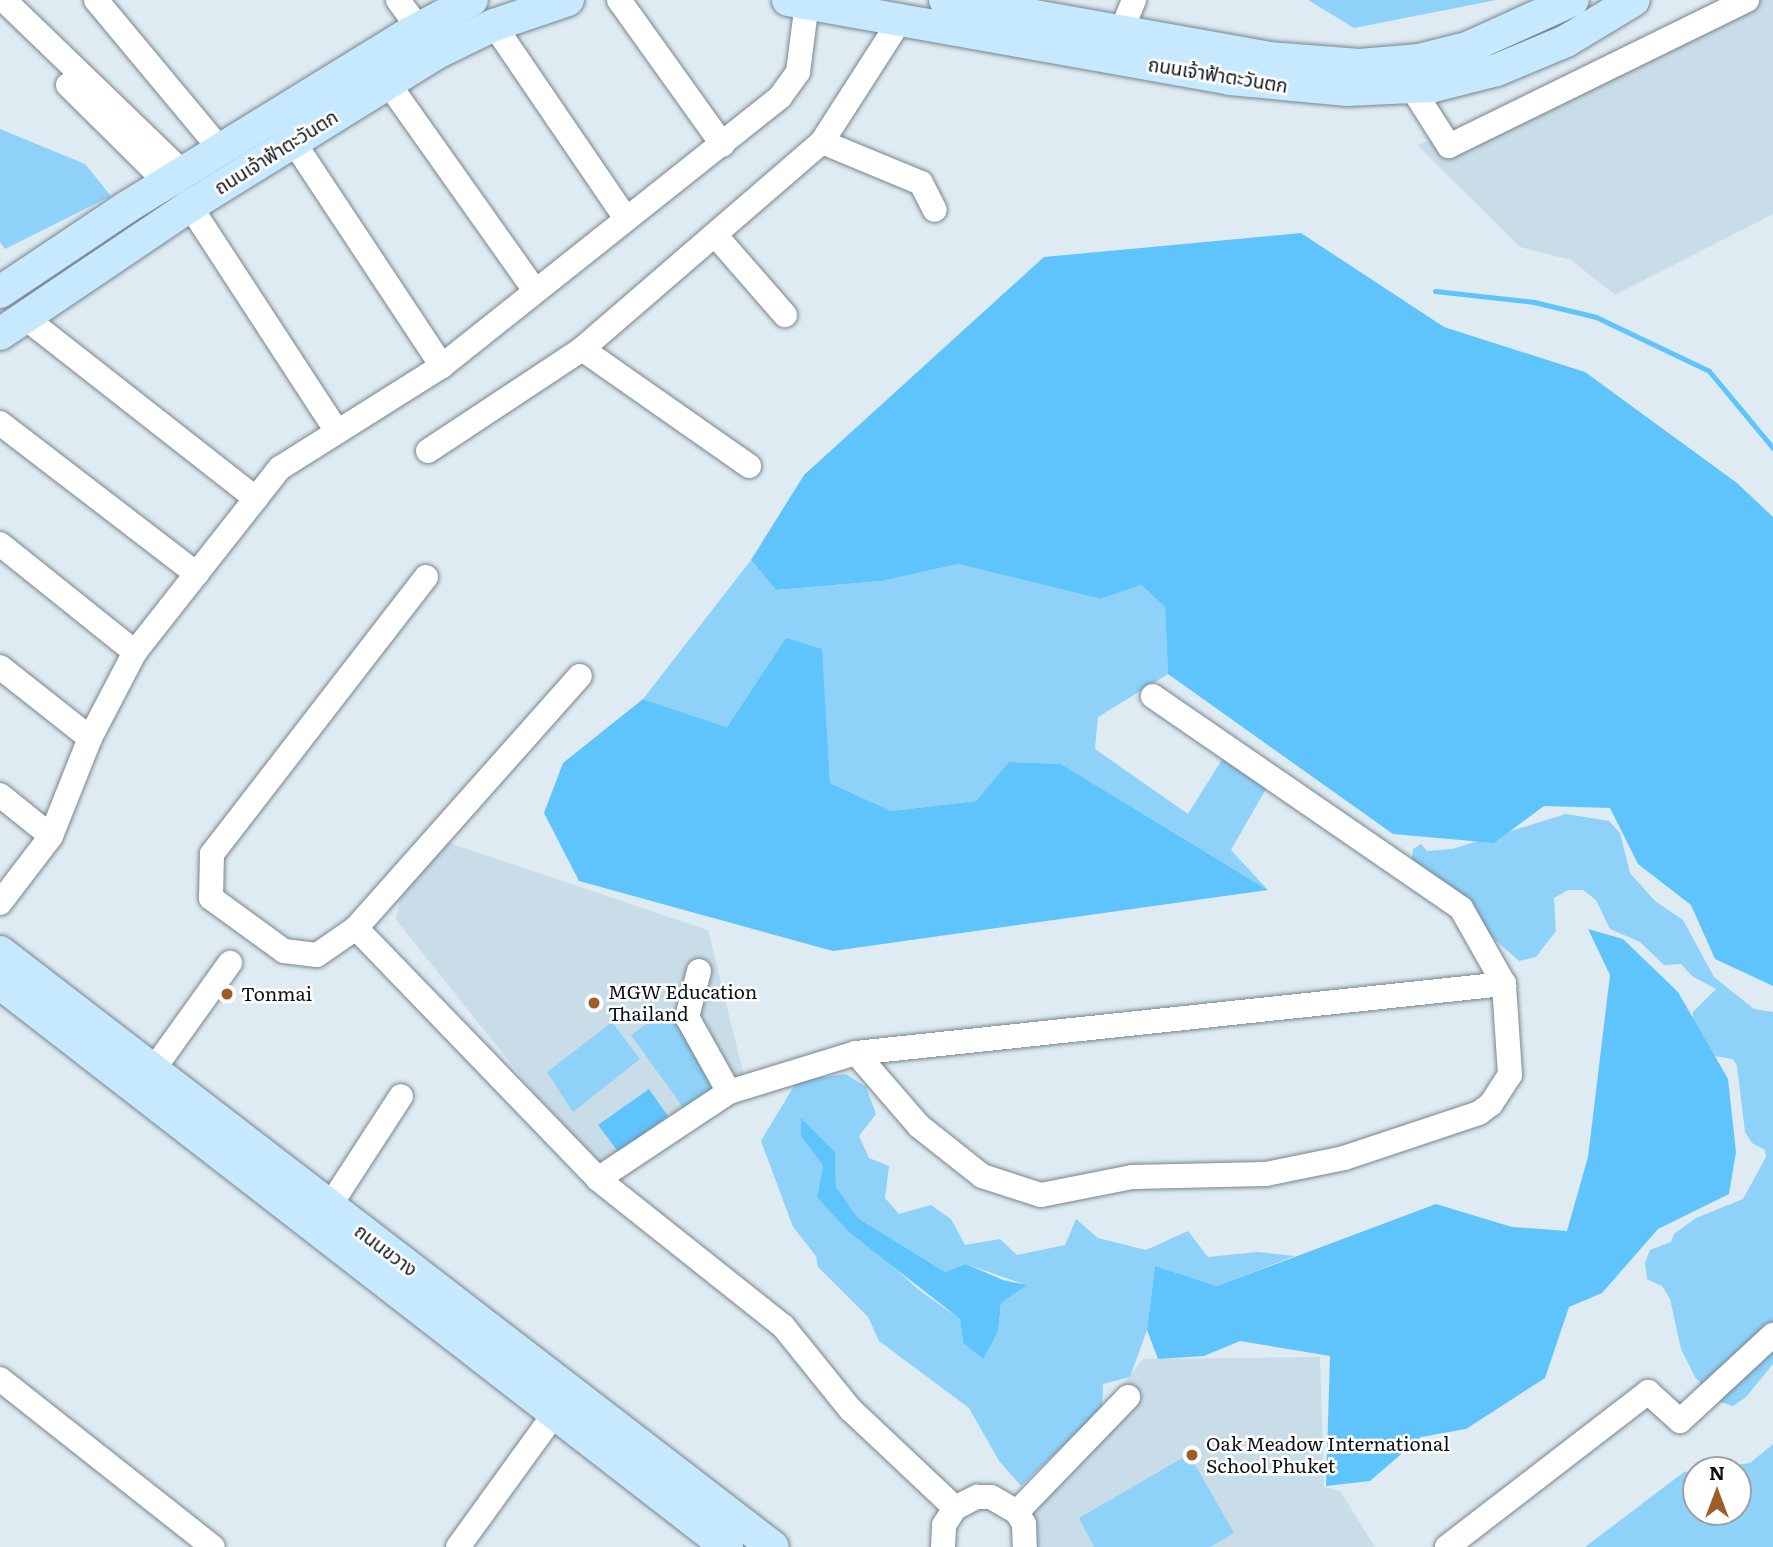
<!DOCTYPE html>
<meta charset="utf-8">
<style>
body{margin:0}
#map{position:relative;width:1773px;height:1547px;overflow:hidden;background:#deebf3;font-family:Literata,"Noto Sans Thai",serif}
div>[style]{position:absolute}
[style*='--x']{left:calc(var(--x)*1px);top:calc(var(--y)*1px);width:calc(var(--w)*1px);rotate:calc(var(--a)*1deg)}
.built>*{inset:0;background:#c9dde9}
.green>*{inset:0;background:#8ed2fa}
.water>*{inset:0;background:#60c4fc}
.stream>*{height:5px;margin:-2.5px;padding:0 2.5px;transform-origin:2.5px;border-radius:2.5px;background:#60c4fc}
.roads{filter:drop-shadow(0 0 2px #79858c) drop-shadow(0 0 2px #79858c)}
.minor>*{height:24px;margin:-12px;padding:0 12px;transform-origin:12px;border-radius:12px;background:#fff}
.major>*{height:32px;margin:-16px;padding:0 16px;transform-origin:16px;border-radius:16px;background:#c6e9ff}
.dots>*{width:19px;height:19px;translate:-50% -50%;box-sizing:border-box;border:4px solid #fff;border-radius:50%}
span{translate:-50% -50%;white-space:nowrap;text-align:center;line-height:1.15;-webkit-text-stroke:5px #fff;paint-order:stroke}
.street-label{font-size:19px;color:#0e1214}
.poi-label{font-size:19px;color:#0e1214}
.left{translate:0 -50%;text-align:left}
.north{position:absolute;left:1682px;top:1456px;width:70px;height:70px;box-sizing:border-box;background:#fff;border:2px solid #9fa0a1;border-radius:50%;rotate:0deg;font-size:19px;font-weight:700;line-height:28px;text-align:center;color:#0e1214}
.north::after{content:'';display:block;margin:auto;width:24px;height:32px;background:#9e5c29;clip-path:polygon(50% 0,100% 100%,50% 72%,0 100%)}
</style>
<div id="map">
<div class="built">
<i style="clip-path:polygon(1725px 0,1773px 0,1773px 214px,1615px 295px,1571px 260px,1520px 247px,1417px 145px,1561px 88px)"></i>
<i style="clip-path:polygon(440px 840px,708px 930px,744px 1076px,601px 1164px,536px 1095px,396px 920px,400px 900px)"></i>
<i style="clip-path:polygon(1320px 1357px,1324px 1487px,1340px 1491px,1375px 1547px,1032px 1547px,1026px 1510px,1143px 1359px)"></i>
</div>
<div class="green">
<i style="clip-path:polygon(1308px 0,1496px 0,1354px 28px)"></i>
<i style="clip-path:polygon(0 129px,85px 164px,111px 196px,5px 249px,0 242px)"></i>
<i style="clip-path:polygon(751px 560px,776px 590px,882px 581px,958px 564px,1101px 599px,1141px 585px,1165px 607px,1168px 674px,1098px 717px,1095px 749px,1188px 814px,1223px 758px,1267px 787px,1231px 850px,1268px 890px,1061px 764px,1010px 762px,976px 801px,891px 811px,830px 783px,821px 649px,786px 639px,727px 727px,643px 699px)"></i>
<i style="clip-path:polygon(1566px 814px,1609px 821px,1620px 833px,1630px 873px,1655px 901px,1683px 920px,1714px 977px,1754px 1009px,1773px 1012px,1773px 1364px,1746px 1397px,1733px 1406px,1717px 1401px,1695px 1377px,1681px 1349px,1670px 1299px,1662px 1286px,1647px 1279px,1645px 1263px,1650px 1250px,1671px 1242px,1674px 1234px,1696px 1218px,1743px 1199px,1766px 1157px,1765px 1150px,1752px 1143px,1745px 1132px,1737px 1066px,1733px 1059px,1707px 1055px,1691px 1035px,1693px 1012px,1716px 989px,1692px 976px,1681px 964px,1664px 965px,1640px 942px,1610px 929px,1596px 900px,1583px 890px,1568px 890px,1554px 898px,1556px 931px,1536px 957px,1519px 961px,1411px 865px,1413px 849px,1421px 844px,1427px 851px,1452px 849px)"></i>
<i style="clip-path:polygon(667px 1010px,720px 1084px,685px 1110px,631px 1035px)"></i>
<i style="clip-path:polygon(612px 1022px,640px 1059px,573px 1112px,547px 1072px)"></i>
<i style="clip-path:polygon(evenodd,846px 1074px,866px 1087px,876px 1114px,859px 1136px,869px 1158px,889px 1166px,885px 1198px,899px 1214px,931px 1205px,951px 1219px,965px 1245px,1000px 1239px,1017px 1255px,1065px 1245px,1076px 1219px,1098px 1238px,1146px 1250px,1188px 1231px,1208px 1257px,1257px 1252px,1295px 1256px,1217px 1286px,1155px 1266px,1147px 1330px,1130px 1377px,1103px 1384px,1102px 1408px,1021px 1486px,999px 1461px,969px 1408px,879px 1341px,868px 1317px,818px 1267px,816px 1256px,793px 1227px,761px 1141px,797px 1081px,846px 1074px,835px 1152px,836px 1187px,858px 1218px,945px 1272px,966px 1264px,1026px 1285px,1001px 1303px,998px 1332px,983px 1358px,963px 1343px,960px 1319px,919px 1290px,817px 1197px,823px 1165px,835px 1152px)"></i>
<i style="clip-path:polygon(1773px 1444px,1773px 1547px,1585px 1547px,1684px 1472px,1696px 1471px,1696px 1512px,1738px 1512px,1738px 1470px,1701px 1470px,1750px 1463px)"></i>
<i style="clip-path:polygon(1189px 1454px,1234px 1533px,1210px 1547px,1094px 1547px,1079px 1518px)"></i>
</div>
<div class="water">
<i style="clip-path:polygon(1301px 233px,1444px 327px,1585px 372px,1737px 483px,1773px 517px,1773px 986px,1715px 959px,1691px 905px,1638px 864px,1610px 808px,1544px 806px,1494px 843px,1393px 834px,1168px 674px,1165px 607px,1141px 585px,1101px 599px,958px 564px,882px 581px,776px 590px,751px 560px,804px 475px,1044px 257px)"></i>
<i style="clip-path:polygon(786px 638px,822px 649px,830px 783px,891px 811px,976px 801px,1009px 762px,1061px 764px,1268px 890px,833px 951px,579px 881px,544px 813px,563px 763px,643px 699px,727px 727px)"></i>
<i style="clip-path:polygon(1588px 929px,1623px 939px,1678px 992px,1728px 1079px,1736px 1152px,1729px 1194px,1658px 1229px,1602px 1293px,1569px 1307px,1545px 1378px,1466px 1429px,1421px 1437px,1370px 1481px,1326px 1486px,1330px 1356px,1240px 1341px,1204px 1356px,1158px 1359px,1147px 1330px,1155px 1266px,1217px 1286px,1436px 1204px,1512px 1227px,1567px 1231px,1588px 1157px,1610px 975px)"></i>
<i style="clip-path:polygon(649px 1089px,668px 1116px,619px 1153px,598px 1125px)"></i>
<i style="clip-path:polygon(801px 1118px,835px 1152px,836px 1187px,858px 1218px,945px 1272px,966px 1264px,1003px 1280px,1027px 1285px,1001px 1303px,998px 1332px,983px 1359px,963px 1343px,960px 1319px,849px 1232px,817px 1197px,823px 1165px,801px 1136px)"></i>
</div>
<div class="stream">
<i style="--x:1435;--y:291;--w:100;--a:6.3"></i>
<i style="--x:1534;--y:302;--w:64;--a:13.6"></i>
<i style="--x:1596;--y:317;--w:125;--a:25.5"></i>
<i style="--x:1709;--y:371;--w:100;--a:50.3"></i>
</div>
<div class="roads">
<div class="minor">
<i style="--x:4;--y:0;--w:249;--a:44"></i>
<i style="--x:96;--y:0;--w:195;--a:50.2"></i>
<i style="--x:398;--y:0;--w:34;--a:54"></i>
<i style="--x:619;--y:0;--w:178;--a:54.4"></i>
<i style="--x:494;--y:25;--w:232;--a:55.7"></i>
<i style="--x:1121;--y:32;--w:35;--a:-68"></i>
<i style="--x:388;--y:83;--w:255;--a:54.7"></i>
<i style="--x:68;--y:85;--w:139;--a:44.7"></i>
<i style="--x:1412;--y:88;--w:69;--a:57.5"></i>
<i style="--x:1449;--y:146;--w:332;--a:-26.1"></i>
<i style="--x:293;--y:141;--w:270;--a:56.5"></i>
<i style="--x:822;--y:142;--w:107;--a:22.5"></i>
<i style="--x:921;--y:183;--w:30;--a:63"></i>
<i style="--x:190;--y:206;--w:267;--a:56.9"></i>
<i style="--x:716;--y:236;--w:105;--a:48.9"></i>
<i style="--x:23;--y:316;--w:296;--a:38.1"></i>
<i style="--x:582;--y:349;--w:204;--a:35"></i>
<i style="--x:0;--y:423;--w:248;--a:37.5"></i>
<i style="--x:428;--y:451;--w:185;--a:-33.5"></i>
<i style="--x:582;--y:349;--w:317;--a:-40.8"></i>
<i style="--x:822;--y:142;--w:146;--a:-57.3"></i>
<i style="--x:0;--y:544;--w:173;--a:38.7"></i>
<i style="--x:426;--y:577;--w:350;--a:127.7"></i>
<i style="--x:212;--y:854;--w:44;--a:91.3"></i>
<i style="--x:211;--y:898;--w:90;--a:36"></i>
<i style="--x:284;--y:951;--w:33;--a:7"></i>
<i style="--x:317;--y:955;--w:47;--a:-34.7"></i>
<i style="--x:356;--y:928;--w:337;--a:-48.4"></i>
<i style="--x:0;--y:667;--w:115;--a:38.3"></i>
<i style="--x:0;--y:795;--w:65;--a:38.8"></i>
<i style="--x:0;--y:903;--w:84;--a:-52.7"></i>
<i style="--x:51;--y:836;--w:105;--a:-68.3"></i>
<i style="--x:90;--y:738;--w:97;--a:-62.4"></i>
<i style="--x:135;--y:652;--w:234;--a:-51.8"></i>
<i style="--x:280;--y:468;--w:191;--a:-32.2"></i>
<i style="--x:442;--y:366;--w:432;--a:-38.5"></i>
<i style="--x:780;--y:97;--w:31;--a:-54"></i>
<i style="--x:798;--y:72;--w:70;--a:-82.6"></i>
<i style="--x:356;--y:928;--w:349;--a:46"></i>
<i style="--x:598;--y:1179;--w:236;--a:38.5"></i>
<i style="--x:783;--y:1326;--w:107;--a:51.1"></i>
<i style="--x:850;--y:1409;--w:144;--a:43.3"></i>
<i style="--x:699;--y:971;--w:48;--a:104.6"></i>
<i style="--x:687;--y:1017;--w:86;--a:60.8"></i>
<i style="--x:856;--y:1053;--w:96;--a:49.2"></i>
<i style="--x:919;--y:1126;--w:80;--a:38.4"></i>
<i style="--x:982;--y:1176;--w:62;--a:17.9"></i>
<i style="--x:1041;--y:1195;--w:93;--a:-11.2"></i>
<i style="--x:1132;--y:1177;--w:134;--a:-1.3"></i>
<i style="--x:1266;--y:1174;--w:80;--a:-11.6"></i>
<i style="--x:1344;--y:1158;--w:142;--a:-18.4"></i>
<i style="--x:1479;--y:1113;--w:15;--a:-37"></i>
<i style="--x:1491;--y:1104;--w:35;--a:-57"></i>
<i style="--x:1510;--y:1075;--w:91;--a:-93.8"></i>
<i style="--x:1504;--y:984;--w:87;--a:-119.5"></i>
<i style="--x:1461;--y:908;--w:374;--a:-145.5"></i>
<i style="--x:153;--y:1070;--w:132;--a:-54.3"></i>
<i style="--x:598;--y:1179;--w:157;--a:-33.6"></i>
<i style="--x:729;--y:1092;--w:133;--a:-17.1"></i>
<i style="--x:856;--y:1053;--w:652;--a:-6.08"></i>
<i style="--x:329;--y:1207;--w:132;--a:-57"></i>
<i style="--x:0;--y:1379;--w:271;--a:38.3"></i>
<i style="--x:1017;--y:1512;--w:160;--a:-46"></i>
<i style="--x:458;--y:1547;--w:165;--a:-54.1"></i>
<i style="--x:943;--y:1547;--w:22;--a:-87"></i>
<i style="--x:944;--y:1525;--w:20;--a:-57"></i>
<i style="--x:955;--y:1508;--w:25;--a:-27"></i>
<i style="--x:977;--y:1497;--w:14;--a:0"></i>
<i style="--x:991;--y:1497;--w:30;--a:30"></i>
<i style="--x:1017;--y:1512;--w:14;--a:60"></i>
<i style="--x:1024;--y:1524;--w:23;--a:88"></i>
<i style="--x:1447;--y:1547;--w:254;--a:-37.6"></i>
<i style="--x:1648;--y:1392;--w:43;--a:42.2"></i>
<i style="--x:1680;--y:1421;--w:127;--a:-42.8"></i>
</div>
<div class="major">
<i style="--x:788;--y:0;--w:449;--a:10.1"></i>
<i style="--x:1230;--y:79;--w:118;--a:5.4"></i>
<i style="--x:1347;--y:90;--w:87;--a:-2.6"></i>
<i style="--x:1434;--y:86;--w:65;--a:-14.3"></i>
<i style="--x:1497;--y:70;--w:75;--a:-22.8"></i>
<i style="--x:1566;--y:41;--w:79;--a:-31.1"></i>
<i style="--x:945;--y:0;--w:329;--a:10.1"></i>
<i style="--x:1269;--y:58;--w:91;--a:4.4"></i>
<i style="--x:1360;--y:65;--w:59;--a:-4.8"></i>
<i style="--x:1419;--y:60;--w:49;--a:-14"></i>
<i style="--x:1467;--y:48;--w:116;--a:-24.4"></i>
<i style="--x:0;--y:292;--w:153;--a:-33.8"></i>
<i style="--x:127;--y:207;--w:332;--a:-31.6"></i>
<i style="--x:410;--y:33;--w:70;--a:-28"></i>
<i style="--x:0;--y:334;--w:229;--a:-34"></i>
<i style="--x:190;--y:206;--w:288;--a:-31.8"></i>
<i style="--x:435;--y:54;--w:66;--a:-26.2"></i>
<i style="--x:494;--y:25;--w:78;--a:-18.7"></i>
<i style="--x:0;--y:952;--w:975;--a:37.59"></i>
<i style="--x:0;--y:983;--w:920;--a:37.8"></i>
</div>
</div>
<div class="dots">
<i style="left:227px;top:994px;background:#9e5c29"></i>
<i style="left:594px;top:1003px;background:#9e5c29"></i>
<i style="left:1192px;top:1455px;background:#9e5c29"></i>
</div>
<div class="street-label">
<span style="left:1218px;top:75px;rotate:9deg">ถนนเจ้าฟ้าตะวันตก</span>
<span style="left:276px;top:152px;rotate:-32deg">ถนนเจ้าฟ้าตะวันตก</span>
<span style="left:386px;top:1250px;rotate:37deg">ถนนขวาง</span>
</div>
<div class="poi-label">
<span class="left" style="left:608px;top:1003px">MGW Education<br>Thailand</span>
<span class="left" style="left:241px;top:994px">Tonmai</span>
<span class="left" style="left:1206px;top:1455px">Oak Meadow International<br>School Phuket</span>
</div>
<div class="north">N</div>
</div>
